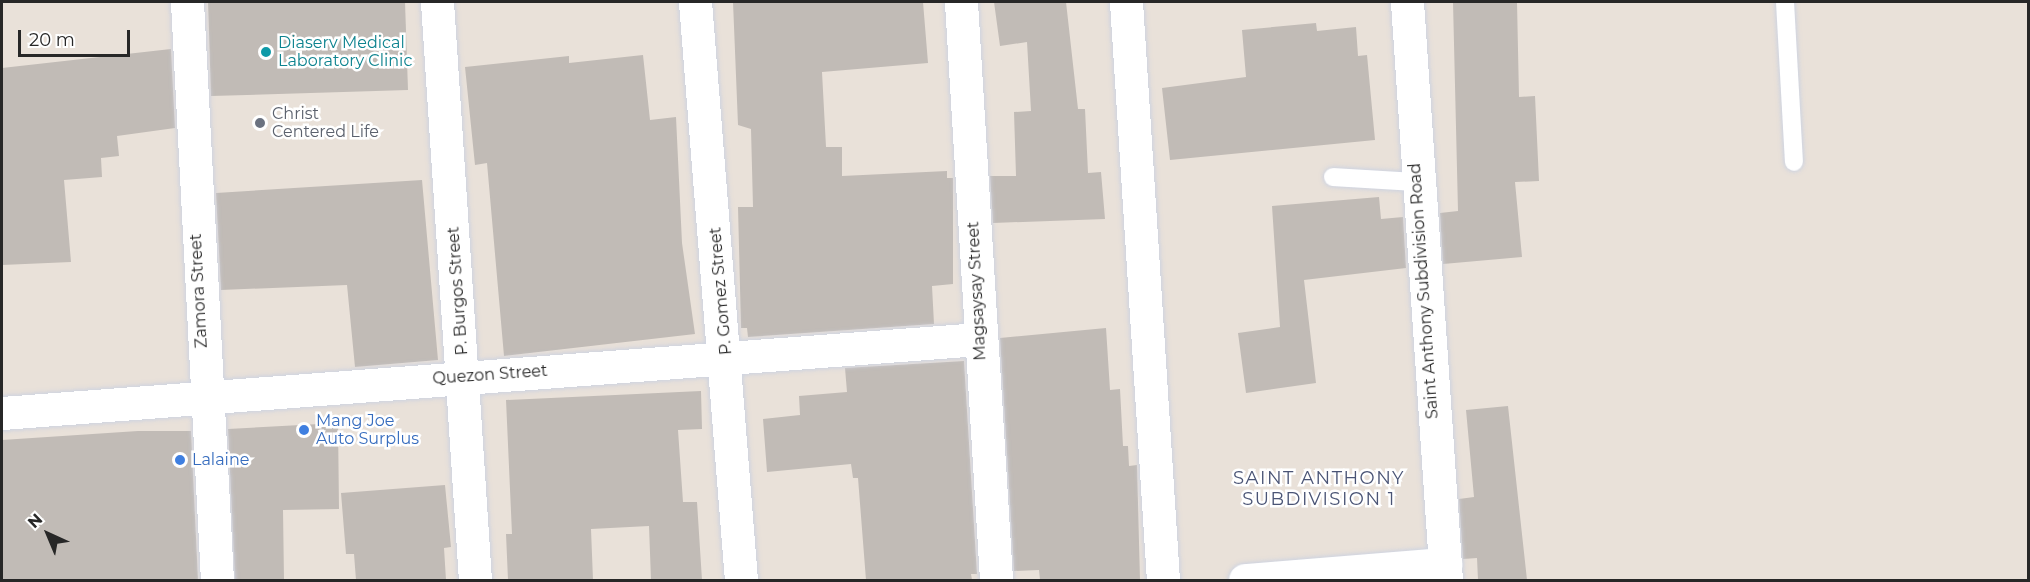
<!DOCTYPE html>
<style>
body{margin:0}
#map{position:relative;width:2030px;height:582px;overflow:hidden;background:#e9e1d9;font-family:Montserrat,sans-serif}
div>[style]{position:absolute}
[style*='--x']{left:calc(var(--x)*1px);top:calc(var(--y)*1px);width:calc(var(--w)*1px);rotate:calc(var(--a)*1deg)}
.building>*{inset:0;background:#c1bbb6}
.roads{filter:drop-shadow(0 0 2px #ced3e0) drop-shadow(0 0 2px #ced3e0)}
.lane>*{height:18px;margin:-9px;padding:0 9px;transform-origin:9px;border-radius:9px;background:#fff}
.street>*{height:33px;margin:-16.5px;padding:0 16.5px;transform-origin:16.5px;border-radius:16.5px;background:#fff}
.dots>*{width:16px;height:16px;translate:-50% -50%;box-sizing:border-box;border:3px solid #fff;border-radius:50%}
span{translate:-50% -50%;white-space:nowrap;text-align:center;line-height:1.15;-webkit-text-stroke:5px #fff;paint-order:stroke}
.culture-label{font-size:16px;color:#0d838f}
.left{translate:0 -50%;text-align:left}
.worship-label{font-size:16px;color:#5b616d}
.street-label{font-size:16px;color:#272727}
.shop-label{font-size:16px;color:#366cbe}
.neighbourhood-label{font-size:18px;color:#4a5475;letter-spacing:1.5px}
.frame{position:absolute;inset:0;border:3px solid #272727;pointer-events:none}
.north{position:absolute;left:18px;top:504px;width:60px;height:60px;-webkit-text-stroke:4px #fff;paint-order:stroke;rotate:316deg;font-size:16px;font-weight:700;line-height:24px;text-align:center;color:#272727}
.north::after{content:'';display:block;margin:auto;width:21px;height:27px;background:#272727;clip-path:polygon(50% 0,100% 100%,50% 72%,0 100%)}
.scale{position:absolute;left:18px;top:30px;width:112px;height:27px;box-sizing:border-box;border:3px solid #272727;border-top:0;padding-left:8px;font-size:18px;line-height:21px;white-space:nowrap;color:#272727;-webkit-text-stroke:4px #fff;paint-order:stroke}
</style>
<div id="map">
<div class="building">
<i style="clip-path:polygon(208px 2px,405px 2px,408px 90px,211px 96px)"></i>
<i style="clip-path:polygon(733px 2px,923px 2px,928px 63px,822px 72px,826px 147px,842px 147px,842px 176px,947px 171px,947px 178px,953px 178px,953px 284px,932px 286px,934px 324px,748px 337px,747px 328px,741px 328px,738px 207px,753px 207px,751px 129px,738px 125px)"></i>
<i style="clip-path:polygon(994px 2px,1066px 2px,1078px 109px,1085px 109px,1088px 173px,1101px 172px,1105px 219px,993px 223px,990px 176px,1016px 176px,1014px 112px,1031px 111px,1027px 42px,1000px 46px)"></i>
<i style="clip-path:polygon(1453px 2px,1517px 2px,1519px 97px,1535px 96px,1539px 181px,1515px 182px,1522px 257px,1443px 264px,1440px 213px,1458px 211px)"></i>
<i style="clip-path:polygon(1316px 23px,1317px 31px,1356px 27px,1358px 56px,1367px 55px,1375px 140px,1170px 160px,1162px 88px,1246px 77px,1242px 30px)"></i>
<i style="clip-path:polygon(171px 49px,175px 128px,117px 136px,119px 156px,101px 158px,102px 177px,64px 180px,71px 262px,2px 265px,2px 68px)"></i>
<i style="clip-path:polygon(643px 55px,650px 120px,676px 117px,682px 243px,695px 334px,504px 356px,487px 163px,475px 165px,465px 67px,569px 56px,569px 63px)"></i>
<i style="clip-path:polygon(422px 180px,438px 360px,355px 367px,347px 285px,221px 290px,216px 193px)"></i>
<i style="clip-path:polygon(1379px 197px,1381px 219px,1403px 217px,1406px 268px,1304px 280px,1316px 383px,1246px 393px,1238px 333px,1280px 327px,1272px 206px)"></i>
<i style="clip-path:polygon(1106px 328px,1110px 390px,1120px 389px,1123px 446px,1128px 446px,1129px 466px,1137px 465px,1140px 580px,1040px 580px,1039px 570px,1014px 571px,1000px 338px)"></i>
<i style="clip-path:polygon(964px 361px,977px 574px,971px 574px,972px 580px,866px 580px,858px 478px,853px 478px,851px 464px,767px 472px,763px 419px,800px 415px,799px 396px,847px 392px,845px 368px)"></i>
<i style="clip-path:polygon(701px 391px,702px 429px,678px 430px,683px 502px,697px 502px,702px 580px,651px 580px,649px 526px,591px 529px,593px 580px,508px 580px,506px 534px,512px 534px,506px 400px)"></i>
<i style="clip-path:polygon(1508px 406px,1527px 580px,1478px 580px,1477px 558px,1463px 559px,1459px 499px,1474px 497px,1466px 410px)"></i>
<i style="clip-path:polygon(338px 423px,339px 509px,283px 510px,284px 580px,235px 580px,228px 429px)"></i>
<i style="clip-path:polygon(138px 431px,191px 431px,198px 580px,2px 580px,2px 440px)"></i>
<i style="clip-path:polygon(445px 485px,451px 547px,444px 548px,446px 580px,356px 580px,354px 554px,346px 554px,341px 493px)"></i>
</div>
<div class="roads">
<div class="lane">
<i style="--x:1785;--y:2;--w:160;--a:86.8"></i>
<i style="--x:1333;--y:177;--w:82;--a:3.5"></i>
</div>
<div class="street">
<i style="--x:187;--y:2;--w:579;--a:87.03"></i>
<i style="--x:437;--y:2;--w:579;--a:86.24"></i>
<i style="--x:695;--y:2;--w:580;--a:85.45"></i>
<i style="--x:961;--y:2;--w:579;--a:86.53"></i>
<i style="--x:1126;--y:2;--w:579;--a:86.34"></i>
<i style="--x:1407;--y:2;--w:579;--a:86.14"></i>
<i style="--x:2;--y:413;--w:980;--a:-4.33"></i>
<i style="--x:1245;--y:580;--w:201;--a:-4.6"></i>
</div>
</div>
<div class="dots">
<i style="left:266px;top:52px;background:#0f9aa8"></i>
<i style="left:260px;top:123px;background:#6b7280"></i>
<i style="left:304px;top:430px;background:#3f7fe0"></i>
<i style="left:180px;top:460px;background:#3f7fe0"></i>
</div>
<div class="culture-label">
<span class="left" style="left:278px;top:52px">Diaserv Medical<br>Laboratory Clinic</span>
</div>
<div class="worship-label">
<span class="left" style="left:272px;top:123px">Christ<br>Centered Life</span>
</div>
<div class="street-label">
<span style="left:199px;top:291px;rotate:-93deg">Zamora Street</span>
<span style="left:458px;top:291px;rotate:-94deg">P. Burgos Street</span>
<span style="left:721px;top:291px;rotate:-95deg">P. Gomez Street</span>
<span style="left:977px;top:291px;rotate:-93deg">Magsaysay Street</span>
<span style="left:1424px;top:291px;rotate:-94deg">Saint Anthony Subdivision Road</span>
<span style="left:490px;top:375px;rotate:-4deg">Quezon Street</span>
</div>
<div class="shop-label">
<span class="left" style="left:316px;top:430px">Mang Joe<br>Auto Surplus</span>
<span class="left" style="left:192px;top:460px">Lalaine</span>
</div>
<div class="neighbourhood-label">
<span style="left:1319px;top:489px">SAINT ANTHONY<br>SUBDIVISION 1</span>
</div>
<div class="frame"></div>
<div class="north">N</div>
<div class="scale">20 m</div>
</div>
